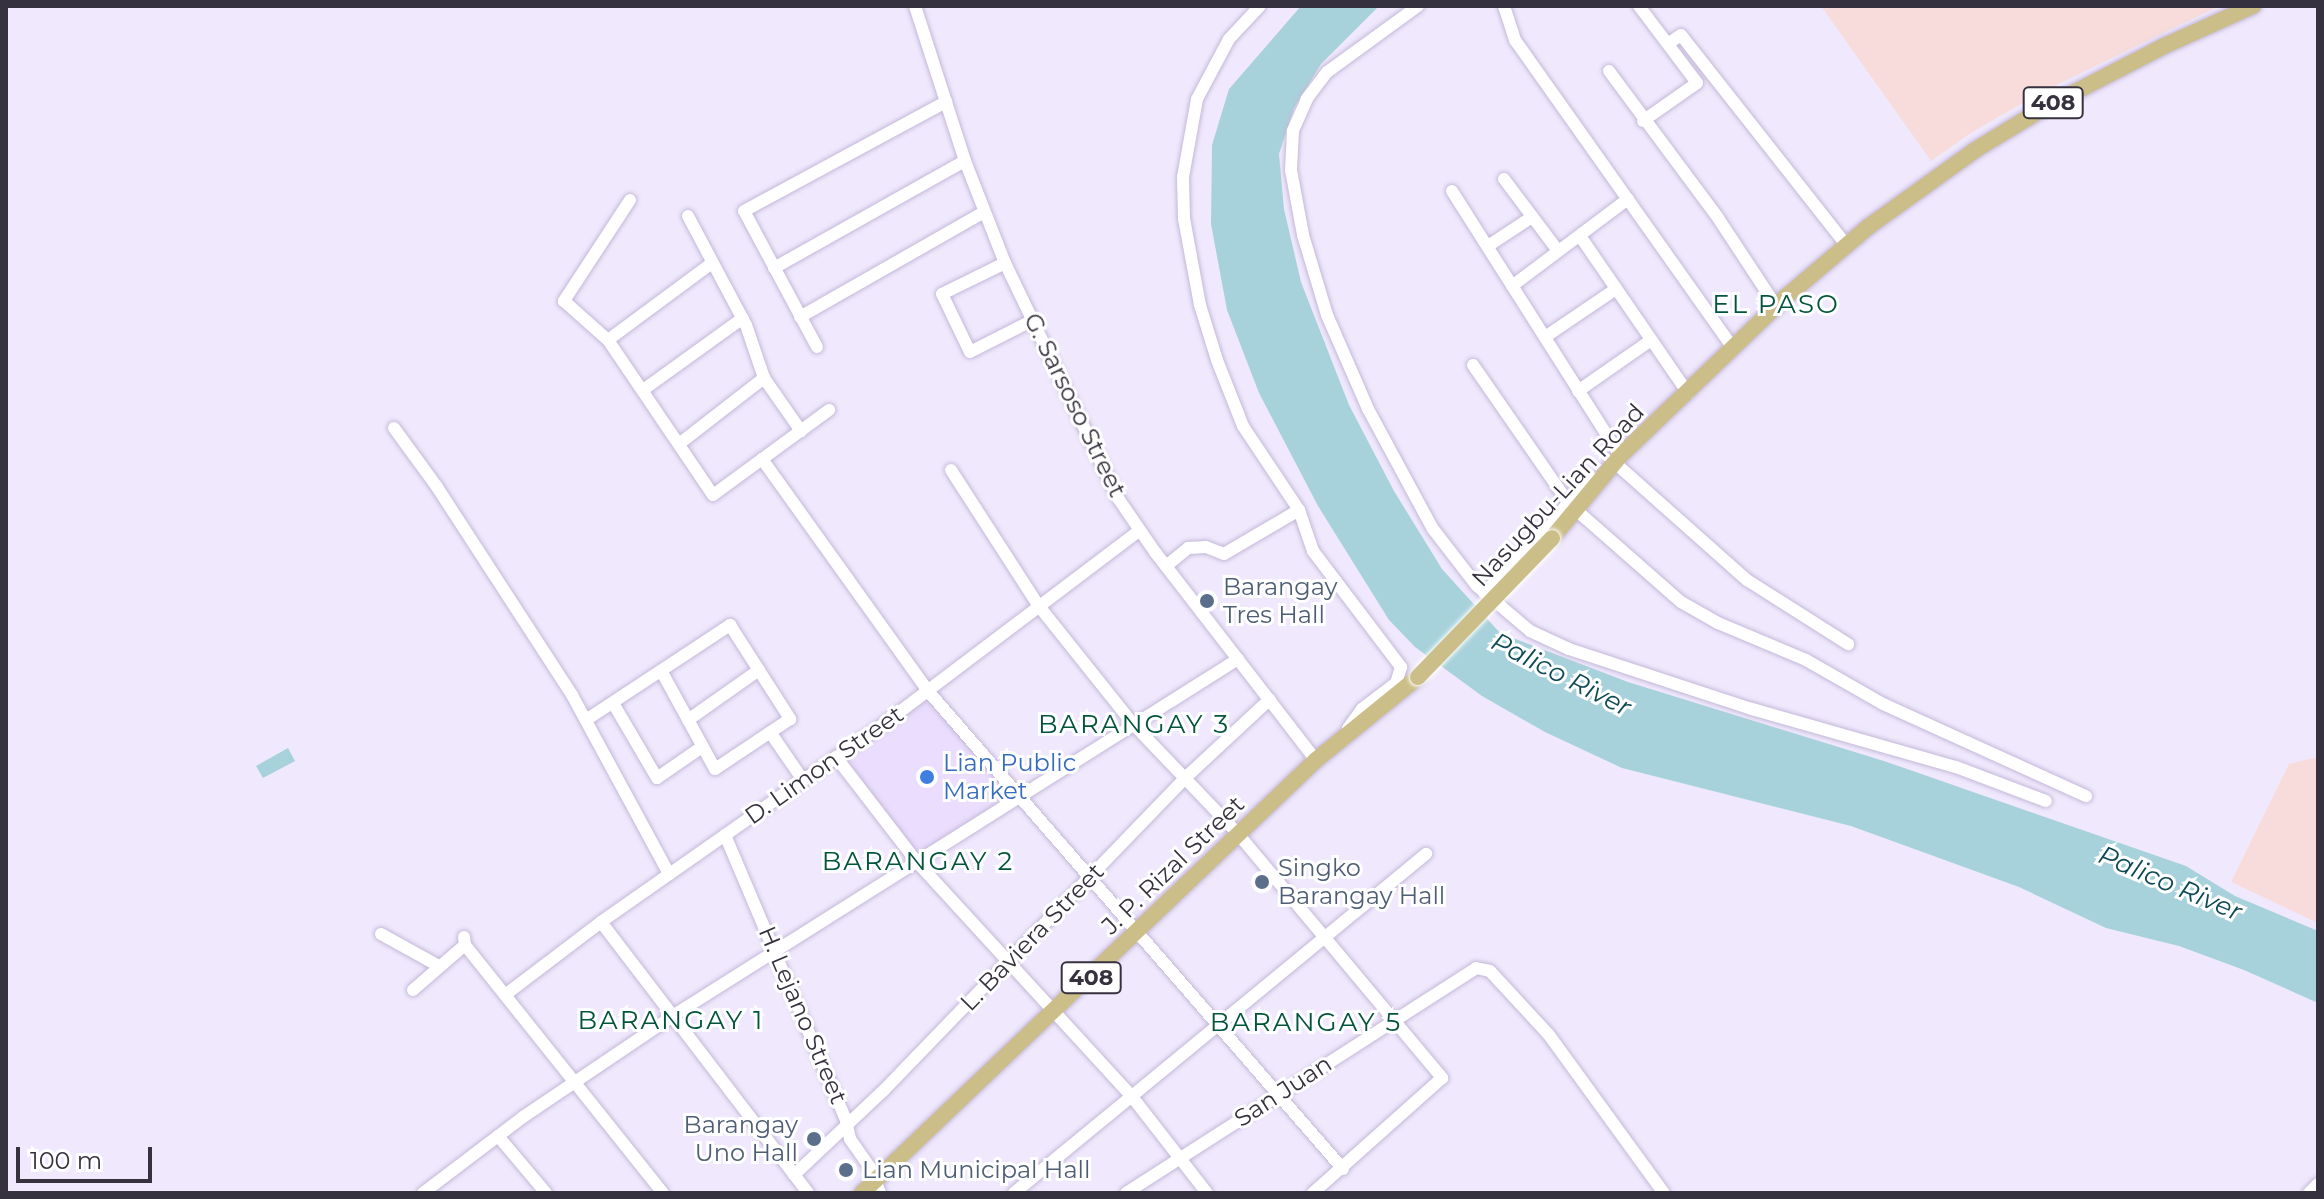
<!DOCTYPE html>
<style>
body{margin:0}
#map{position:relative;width:2324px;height:1199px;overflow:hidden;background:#f0e9fd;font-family:Montserrat,sans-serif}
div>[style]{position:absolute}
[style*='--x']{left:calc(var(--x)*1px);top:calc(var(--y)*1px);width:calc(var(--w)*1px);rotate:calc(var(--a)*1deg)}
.built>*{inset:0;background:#eaddfd}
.industrial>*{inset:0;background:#f7dcdb}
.water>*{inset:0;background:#a8d2db}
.roads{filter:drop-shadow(0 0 2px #c4b8d8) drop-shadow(0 0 2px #c4b8d8)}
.minor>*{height:12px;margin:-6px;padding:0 6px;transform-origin:6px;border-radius:6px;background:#fff}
.major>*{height:16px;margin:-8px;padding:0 8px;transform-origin:8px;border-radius:8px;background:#ccbe88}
.bridges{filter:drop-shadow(0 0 2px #fff) drop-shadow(0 0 2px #fff)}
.major-bridge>*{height:16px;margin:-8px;padding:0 8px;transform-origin:8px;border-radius:8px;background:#ccbe88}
.dots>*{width:22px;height:22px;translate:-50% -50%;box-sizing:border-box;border:4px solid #fff;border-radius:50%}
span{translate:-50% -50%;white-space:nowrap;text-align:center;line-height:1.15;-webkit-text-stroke:6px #fff;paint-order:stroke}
.shield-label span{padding:2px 6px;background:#fff;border:2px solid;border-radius:6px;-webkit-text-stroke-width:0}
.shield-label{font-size:22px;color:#36313e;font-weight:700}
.street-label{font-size:24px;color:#36313e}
.service-label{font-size:24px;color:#4e5e75}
.left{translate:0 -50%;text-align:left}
.right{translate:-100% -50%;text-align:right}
.shop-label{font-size:24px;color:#366cbe}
.neighbourhood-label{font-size:26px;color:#03543d;letter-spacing:2px}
.water-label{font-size:26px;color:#0d4a55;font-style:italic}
.frame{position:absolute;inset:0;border:8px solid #36313e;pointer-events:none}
.scale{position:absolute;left:16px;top:1147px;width:136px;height:36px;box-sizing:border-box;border:4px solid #36313e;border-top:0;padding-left:10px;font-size:24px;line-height:28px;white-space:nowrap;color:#36313e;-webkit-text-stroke:6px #fff;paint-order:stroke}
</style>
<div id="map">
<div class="built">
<i style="clip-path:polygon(930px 698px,1013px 795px,918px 856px,843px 758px)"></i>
</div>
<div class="industrial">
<i style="clip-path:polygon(1821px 6px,2219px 6px,2040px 93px,1971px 133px,1931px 161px)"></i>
<i style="clip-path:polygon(2318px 757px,2318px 923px,2231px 882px,2289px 764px)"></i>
</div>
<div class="water">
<i style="clip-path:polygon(1301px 6px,1379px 6px,1321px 64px,1294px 108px,1279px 154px,1284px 209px,1301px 282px,1349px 405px,1394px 491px,1442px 569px,1500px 633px,1628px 682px,1887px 762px,2186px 866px,2235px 896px,2318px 931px,2318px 1003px,2244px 970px,2179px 946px,2106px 928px,2019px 887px,1851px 826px,1622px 768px,1545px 732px,1482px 696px,1415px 647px,1389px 620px,1318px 506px,1259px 393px,1227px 310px,1211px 224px,1212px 145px,1229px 89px)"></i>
<i style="clip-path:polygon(288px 748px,295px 761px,263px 778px,256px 766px)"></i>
</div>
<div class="roads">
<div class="minor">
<i style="--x:915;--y:6;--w:163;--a:72.1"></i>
<i style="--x:965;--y:161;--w:110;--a:68.6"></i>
<i style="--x:1005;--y:263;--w:261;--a:64.3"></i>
<i style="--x:1118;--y:498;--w:65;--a:55.6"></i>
<i style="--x:1155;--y:552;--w:263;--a:52.3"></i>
<i style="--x:1418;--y:6;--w:112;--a:144"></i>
<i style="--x:1327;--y:72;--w:34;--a:127"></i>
<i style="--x:1307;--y:99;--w:35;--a:114"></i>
<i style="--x:1293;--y:131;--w:39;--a:93"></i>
<i style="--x:1291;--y:170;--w:66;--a:79.5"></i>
<i style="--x:1303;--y:235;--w:84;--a:73.3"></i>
<i style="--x:1327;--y:315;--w:103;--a:66.4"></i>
<i style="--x:1368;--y:409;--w:136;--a:61.6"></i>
<i style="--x:1433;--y:529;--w:72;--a:52.3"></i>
<i style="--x:1477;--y:586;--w:70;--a:40.3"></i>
<i style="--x:1530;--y:631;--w:43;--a:24.8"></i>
<i style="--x:1569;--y:649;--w:193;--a:18.2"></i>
<i style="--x:1752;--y:709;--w:212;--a:15.9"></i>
<i style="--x:1956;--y:767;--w:96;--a:20.7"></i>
<i style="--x:1504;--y:6;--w:36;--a:72"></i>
<i style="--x:1515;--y:40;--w:377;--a:54.7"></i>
<i style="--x:1639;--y:6;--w:96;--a:53"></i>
<i style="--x:1697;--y:83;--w:66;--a:144.9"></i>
<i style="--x:1669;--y:43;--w:14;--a:-34"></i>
<i style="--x:1681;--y:35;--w:267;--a:51.8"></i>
<i style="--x:1609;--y:71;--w:183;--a:53.4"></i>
<i style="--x:1718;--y:218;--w:105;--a:56.6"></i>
<i style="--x:1504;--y:179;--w:90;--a:53.1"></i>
<i style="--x:1452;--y:191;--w:314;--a:57.6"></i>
<i style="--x:630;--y:200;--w:121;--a:123.2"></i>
<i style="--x:564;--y:301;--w:59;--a:41.6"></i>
<i style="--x:608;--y:340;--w:187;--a:55.9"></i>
<i style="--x:713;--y:495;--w:144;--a:-36.2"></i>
<i style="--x:688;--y:216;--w:123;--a:62"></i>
<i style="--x:746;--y:325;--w:56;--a:71.2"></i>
<i style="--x:764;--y:378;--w:65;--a:55.1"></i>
<i style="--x:1580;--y:236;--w:191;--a:55.5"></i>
<i style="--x:1488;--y:246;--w:53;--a:-33.4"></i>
<i style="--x:1005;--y:263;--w:70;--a:153.8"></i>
<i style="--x:942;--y:294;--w:64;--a:64.2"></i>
<i style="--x:970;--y:352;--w:71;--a:-26.9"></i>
<i style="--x:774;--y:268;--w:219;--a:-29.3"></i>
<i style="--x:1512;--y:286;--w:145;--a:-36.9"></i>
<i style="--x:800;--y:317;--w:212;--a:-29.7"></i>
<i style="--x:1545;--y:337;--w:86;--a:-34.1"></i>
<i style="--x:608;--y:340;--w:129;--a:-36.5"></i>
<i style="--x:817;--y:347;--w:154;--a:-118.2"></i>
<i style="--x:744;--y:211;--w:230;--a:-28.4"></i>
<i style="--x:1473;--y:365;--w:167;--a:55.3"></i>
<i style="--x:643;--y:390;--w:123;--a:-35.8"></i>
<i style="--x:1578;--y:391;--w:89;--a:-34.9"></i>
<i style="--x:394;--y:428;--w:73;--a:53.9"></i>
<i style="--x:437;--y:487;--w:248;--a:57"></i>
<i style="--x:572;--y:695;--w:204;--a:61.5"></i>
<i style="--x:679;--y:444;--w:108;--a:-37.8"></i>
<i style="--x:762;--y:459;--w:285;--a:54.4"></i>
<i style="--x:928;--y:691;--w:633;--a:49.04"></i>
<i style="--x:1614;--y:462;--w:178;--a:41.6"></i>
<i style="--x:1747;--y:580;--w:120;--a:32.4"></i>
<i style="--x:951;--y:470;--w:161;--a:57.2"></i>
<i style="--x:1038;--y:605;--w:152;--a:51.4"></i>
<i style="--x:1133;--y:724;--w:153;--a:46.3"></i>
<i style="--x:1239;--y:835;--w:317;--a:50.1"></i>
<i style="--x:1442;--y:1078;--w:173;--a:138.3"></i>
<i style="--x:1575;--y:509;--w:141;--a:41.3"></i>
<i style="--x:1681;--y:602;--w:43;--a:29.6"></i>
<i style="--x:1718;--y:623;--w:95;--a:22.8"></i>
<i style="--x:1806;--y:660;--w:89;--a:29.7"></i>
<i style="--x:1883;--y:704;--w:223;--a:24.4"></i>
<i style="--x:1299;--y:510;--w:43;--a:71.1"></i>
<i style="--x:1313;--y:551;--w:146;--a:52.8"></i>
<i style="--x:1401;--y:667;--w:17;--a:107"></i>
<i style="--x:1396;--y:683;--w:43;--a:142.6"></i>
<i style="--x:1362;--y:709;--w:24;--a:126"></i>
<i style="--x:1166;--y:566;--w:28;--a:-39"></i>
<i style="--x:1188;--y:548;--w:18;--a:-3"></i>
<i style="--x:1206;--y:547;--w:19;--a:21"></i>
<i style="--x:1224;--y:554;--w:87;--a:-30.4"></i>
<i style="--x:1299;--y:510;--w:101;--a:-123.7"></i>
<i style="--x:1243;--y:426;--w:71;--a:-111.5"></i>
<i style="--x:1217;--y:360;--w:58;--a:-107.2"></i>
<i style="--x:1200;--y:305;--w:87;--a:-100.5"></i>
<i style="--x:1184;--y:219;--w:42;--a:-91.4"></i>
<i style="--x:1183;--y:177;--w:79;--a:-79.8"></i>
<i style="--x:1197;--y:99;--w:68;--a:-61.9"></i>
<i style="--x:1229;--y:39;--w:45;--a:-46.8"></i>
<i style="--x:1484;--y:593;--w:95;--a:-45.4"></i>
<i style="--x:1551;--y:525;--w:53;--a:-52.7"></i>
<i style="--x:1583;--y:483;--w:19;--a:-18"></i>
<i style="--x:613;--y:703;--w:87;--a:59.6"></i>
<i style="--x:657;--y:778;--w:55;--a:-34.6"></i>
<i style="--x:586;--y:720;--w:173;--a:-33.4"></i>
<i style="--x:730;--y:625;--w:112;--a:57.4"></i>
<i style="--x:790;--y:719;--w:90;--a:146.3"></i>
<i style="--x:715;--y:769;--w:111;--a:-118.7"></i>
<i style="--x:688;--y:720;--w:87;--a:-35.2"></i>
<i style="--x:770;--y:732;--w:58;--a:55.5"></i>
<i style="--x:836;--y:757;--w:133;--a:52.4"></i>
<i style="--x:917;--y:862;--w:320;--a:47.5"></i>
<i style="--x:1133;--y:1098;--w:120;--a:52.1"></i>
<i style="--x:725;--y:835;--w:310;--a:67"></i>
<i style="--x:846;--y:1120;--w:19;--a:78"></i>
<i style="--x:850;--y:1139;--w:35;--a:55"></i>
<i style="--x:870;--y:1168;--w:27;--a:68"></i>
<i style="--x:601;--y:922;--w:341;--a:52.6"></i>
<i style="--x:381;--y:934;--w:66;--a:28.9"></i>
<i style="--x:464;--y:937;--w:8;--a:83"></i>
<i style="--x:465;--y:945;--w:317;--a:51.4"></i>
<i style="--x:413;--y:990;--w:69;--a:-40.9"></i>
<i style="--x:505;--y:995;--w:121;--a:-37.2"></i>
<i style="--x:601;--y:922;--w:347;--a:-35"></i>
<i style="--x:885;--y:723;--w:318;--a:-37.1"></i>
<i style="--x:498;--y:1136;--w:75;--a:49.9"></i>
<i style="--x:794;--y:1175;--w:124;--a:-43.4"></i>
<i style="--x:884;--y:1090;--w:432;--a:-46"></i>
<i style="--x:1184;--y:779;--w:117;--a:-42.9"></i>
<i style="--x:423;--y:1193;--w:126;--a:-37.2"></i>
<i style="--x:523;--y:1117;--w:182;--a:-34"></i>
<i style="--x:674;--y:1015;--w:667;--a:-32.26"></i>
<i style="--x:1014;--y:1193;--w:534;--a:-39.45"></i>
<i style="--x:1126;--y:1193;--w:416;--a:-32.7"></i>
<i style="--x:1476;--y:968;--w:14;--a:12"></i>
<i style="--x:1490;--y:971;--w:87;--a:47.3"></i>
<i style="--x:1549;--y:1035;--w:195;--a:54"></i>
<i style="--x:2309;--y:1193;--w:13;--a:-45"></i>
</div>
<div class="major">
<i style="--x:1552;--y:538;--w:107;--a:-50.3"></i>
<i style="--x:1620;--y:456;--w:231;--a:-43.8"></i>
<i style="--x:1787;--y:296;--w:106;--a:-40.4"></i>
<i style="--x:1868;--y:227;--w:132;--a:-35.7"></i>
<i style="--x:1975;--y:150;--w:81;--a:-31.3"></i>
<i style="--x:2044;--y:108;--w:135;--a:-27.3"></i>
<i style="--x:2164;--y:46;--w:98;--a:-24.2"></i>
<i style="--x:862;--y:1193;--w:627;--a:-43.64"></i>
<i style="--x:1316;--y:760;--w:132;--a:-39.1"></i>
</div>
</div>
<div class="bridges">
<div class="major-bridge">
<i style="--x:1418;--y:677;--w:193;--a:-46"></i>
</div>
</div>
<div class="dots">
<i style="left:1207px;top:601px;background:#5c6f8a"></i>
<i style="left:927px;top:777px;background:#3f7fe0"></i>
<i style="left:1262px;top:882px;background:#5c6f8a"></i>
<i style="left:814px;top:1139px;background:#5c6f8a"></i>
<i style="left:846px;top:1170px;background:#5c6f8a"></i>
</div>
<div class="shield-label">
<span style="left:2053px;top:103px">408</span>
<span style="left:1091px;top:978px">408</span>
</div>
<div class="street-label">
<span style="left:1075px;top:405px;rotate:64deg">G. Sarsoso Street</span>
<span style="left:1558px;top:495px;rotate:-47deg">Nasugbu-Lian Road</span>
<span style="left:824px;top:765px;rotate:-35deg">D. Limon Street</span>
<span style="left:1173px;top:865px;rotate:-44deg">J. P. Rizal Street</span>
<span style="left:1032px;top:937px;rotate:-46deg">L. Baviera Street</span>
<span style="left:803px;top:1015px;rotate:67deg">H. Lejano Street</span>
<span style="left:1283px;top:1091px;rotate:-33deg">San Juan</span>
</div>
<div class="service-label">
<span class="left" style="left:1223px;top:601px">Barangay<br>Tres Hall</span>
<span class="left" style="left:1278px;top:882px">Singko<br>Barangay Hall</span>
<span class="right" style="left:798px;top:1139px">Barangay<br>Uno Hall</span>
<span class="left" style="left:862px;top:1170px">Lian Municipal Hall</span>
</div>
<div class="shop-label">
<span class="left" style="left:943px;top:777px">Lian Public<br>Market</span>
</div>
<div class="neighbourhood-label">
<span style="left:1776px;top:305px">EL PASO</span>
<span style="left:1134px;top:725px">BARANGAY 3</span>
<span style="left:918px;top:862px">BARANGAY 2</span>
<span style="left:671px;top:1021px">BARANGAY 1</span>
<span style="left:1306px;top:1023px">BARANGAY 5</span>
</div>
<div class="water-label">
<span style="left:1561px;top:675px;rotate:27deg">Palico River</span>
<span style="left:2170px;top:884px;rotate:23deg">Palico River</span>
</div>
<div class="frame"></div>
<div class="scale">100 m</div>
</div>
